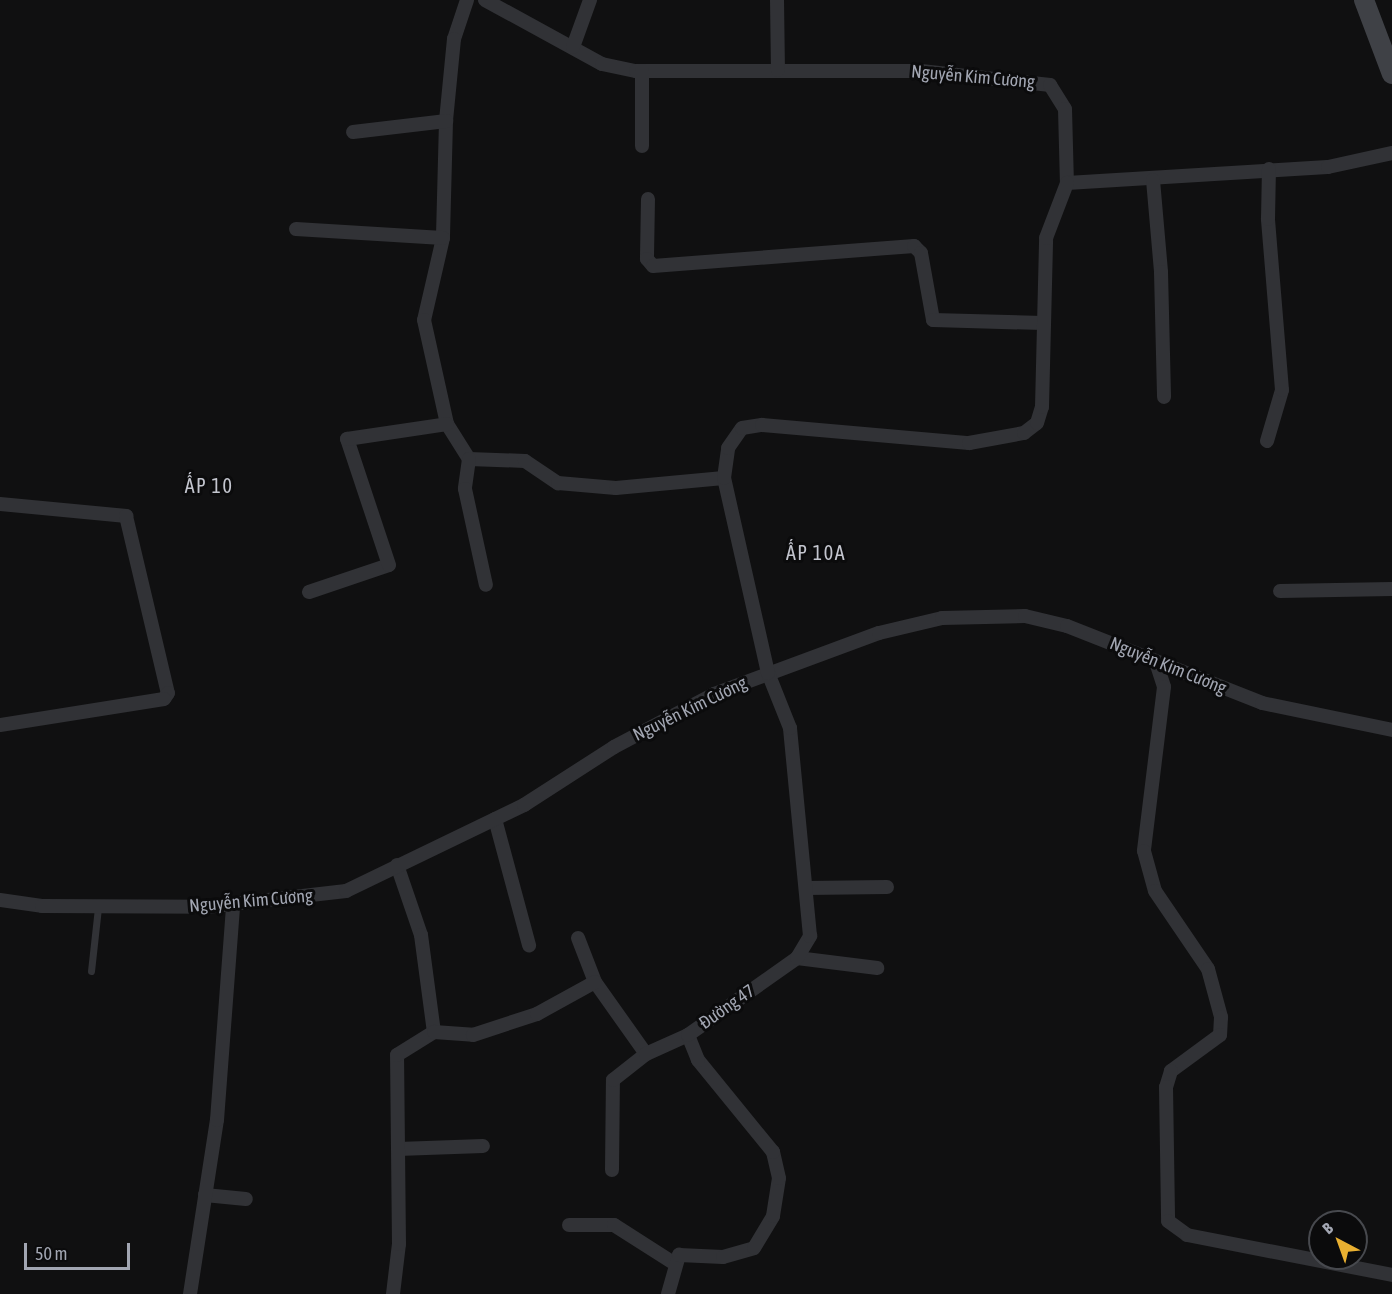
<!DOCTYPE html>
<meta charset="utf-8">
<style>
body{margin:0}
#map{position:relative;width:1392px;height:1294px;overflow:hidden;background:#101011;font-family:"Asap Condensed",sans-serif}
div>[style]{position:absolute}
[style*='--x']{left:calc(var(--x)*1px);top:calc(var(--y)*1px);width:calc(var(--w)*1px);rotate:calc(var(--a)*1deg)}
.service>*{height:7px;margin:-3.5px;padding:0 3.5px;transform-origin:3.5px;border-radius:3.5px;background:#313236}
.minor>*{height:14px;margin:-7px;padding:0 7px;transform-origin:7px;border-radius:7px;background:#313236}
.secondary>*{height:20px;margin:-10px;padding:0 10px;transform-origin:10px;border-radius:10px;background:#3f4146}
span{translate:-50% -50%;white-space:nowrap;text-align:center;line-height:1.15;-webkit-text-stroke:6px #0b0b0c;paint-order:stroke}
.street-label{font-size:18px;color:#a2a6b2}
.neighbourhood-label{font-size:20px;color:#c3c5ce;letter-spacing:1.5px}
.north{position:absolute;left:1308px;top:1210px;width:60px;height:60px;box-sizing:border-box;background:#0b0b0c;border:2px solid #47494e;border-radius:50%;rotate:319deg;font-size:16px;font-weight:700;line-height:24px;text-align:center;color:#a2a6b2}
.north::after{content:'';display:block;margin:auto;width:21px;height:27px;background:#e9b031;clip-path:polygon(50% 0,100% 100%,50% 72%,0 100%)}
.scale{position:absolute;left:24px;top:1243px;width:106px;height:27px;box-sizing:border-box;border:3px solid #a2a6b2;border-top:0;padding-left:8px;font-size:18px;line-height:21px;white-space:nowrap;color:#a2a6b2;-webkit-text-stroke:4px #0b0b0c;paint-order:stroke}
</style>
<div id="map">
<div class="service">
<i style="--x:91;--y:971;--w:63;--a:-83.7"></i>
</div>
<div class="minor">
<i style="--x:467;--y:0;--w:41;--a:108.4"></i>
<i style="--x:454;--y:39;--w:82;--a:95.6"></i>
<i style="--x:446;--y:121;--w:117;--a:91.5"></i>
<i style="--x:443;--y:238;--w:84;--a:103"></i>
<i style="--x:424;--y:320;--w:107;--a:77.5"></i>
<i style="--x:447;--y:424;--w:41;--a:57.8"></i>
<i style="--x:469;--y:459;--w:56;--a:2"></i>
<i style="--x:525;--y:461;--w:40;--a:34"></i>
<i style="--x:558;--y:483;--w:58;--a:4.9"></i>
<i style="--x:616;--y:488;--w:108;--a:-5.3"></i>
<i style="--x:485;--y:0;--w:133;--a:28.7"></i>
<i style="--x:602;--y:64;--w:35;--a:12"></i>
<i style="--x:636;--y:71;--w:285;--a:0"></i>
<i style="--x:921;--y:71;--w:130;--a:6.2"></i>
<i style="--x:1050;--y:85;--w:28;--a:58"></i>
<i style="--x:1065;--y:109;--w:74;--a:88.5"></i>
<i style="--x:1067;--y:183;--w:261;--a:-3.5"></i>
<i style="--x:1328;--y:167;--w:66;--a:-12.3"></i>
<i style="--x:777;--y:0;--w:70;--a:89.2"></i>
<i style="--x:573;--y:47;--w:50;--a:-70.1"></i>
<i style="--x:642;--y:71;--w:75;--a:90"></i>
<i style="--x:353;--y:132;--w:94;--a:-6.7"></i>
<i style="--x:1153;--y:180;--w:92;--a:85"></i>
<i style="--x:1161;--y:272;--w:125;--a:88.6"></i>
<i style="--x:648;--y:199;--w:60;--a:91"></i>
<i style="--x:647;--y:259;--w:9;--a:49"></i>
<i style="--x:653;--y:266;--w:262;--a:-4.4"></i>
<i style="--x:914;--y:246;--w:10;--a:45"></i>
<i style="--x:921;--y:253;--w:68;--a:79.8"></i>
<i style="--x:933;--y:320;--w:110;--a:1.6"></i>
<i style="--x:296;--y:229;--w:147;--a:3.5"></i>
<i style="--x:1267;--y:441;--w:53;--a:-73.6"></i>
<i style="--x:1282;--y:390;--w:172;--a:-94.7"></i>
<i style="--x:1268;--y:219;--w:50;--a:-88.9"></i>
<i style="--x:469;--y:459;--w:30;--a:98"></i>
<i style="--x:465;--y:489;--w:98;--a:77.7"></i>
<i style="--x:0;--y:504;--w:127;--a:5.4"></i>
<i style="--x:126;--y:516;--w:182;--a:76.7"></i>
<i style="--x:168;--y:693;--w:7;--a:124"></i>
<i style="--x:164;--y:699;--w:166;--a:171"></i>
<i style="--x:1280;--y:591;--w:112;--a:-1"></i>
<i style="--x:309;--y:592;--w:84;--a:-18.6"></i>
<i style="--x:389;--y:565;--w:133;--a:-108.4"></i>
<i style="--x:347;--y:439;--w:101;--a:-8.5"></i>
<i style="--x:1156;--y:662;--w:26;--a:72"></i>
<i style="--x:1164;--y:687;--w:165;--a:97"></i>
<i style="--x:1144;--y:851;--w:41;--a:74.6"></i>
<i style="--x:1155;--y:891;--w:94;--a:55.8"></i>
<i style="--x:1208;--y:969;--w:50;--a:74.8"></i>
<i style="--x:1221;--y:1017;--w:18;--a:93"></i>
<i style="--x:1220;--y:1035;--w:61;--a:143.7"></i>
<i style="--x:1171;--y:1071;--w:17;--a:107"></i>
<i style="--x:1166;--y:1087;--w:134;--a:89.1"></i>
<i style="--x:1168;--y:1221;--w:24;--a:36"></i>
<i style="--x:1187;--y:1235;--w:209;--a:11"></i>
<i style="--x:495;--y:819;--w:131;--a:74.9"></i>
<i style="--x:397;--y:865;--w:74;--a:71.1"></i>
<i style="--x:421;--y:935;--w:98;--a:82.4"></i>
<i style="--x:807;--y:888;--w:80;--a:-0.7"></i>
<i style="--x:0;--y:900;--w:42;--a:8.1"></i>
<i style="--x:42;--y:906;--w:164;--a:0.3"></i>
<i style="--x:206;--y:907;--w:141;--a:-6.5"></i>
<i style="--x:346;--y:891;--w:198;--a:-25.8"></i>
<i style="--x:524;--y:805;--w:107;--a:-32.8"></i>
<i style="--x:614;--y:747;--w:113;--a:-27.9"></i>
<i style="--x:714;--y:694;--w:176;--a:-20.3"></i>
<i style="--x:879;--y:633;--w:65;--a:-13.4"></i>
<i style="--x:942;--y:618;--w:83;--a:-1.4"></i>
<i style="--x:1025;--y:616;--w:43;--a:13.4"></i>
<i style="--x:1067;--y:626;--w:210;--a:21.5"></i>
<i style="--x:1262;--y:703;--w:133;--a:11.7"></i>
<i style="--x:578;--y:938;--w:47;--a:68.9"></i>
<i style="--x:595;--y:982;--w:88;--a:54.7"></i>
<i style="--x:797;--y:958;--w:81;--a:7.1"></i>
<i style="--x:398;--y:1149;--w:85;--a:-2"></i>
<i style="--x:612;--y:1170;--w:90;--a:-89.4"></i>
<i style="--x:613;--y:1080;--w:42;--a:-38.2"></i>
<i style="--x:646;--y:1054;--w:46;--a:-24.3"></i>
<i style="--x:205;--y:1195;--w:41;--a:5.6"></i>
<i style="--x:569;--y:1225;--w:45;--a:0"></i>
<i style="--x:614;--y:1225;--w:69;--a:32.5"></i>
<i style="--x:190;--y:1294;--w:176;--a:-81.2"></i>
<i style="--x:217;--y:1120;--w:216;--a:-85.7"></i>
<i style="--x:393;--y:1294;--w:50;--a:-83.2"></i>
<i style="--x:399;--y:1244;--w:189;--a:-90.6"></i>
<i style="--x:397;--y:1055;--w:44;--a:-31.9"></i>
<i style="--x:434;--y:1032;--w:39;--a:4"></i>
<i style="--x:473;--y:1035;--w:67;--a:-18.2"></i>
<i style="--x:537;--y:1014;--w:66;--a:-28.9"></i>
<i style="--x:668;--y:1294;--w:41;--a:-74.2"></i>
<i style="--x:679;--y:1255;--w:44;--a:2.6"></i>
<i style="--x:723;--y:1257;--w:32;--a:-16"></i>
<i style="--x:754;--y:1248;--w:37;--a:-59"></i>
<i style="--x:773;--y:1216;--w:38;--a:-81"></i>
<i style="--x:779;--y:1178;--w:27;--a:-103"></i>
<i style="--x:773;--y:1152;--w:119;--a:-129.2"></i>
<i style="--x:698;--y:1060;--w:27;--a:-112"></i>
<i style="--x:688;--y:1035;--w:133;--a:-35.2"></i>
<i style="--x:797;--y:958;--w:26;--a:-59"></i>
<i style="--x:810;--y:936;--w:209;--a:-95.5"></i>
<i style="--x:790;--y:728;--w:59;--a:-111.8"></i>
<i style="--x:768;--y:673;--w:200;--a:-102.7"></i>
<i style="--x:724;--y:478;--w:30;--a:-82"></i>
<i style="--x:728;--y:448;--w:24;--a:-55"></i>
<i style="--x:742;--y:428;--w:20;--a:-9"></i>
<i style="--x:762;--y:425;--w:208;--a:5"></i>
<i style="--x:969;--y:443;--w:56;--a:-10.3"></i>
<i style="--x:1024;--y:433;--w:16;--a:-38"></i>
<i style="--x:1037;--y:423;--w:17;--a:-73"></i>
<i style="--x:1042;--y:407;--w:169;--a:-88.6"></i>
<i style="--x:1046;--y:238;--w:59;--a:-69.1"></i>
</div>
<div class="secondary">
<i style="--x:1364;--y:0;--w:79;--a:69.3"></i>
</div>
<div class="street-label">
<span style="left:973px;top:77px;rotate:5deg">Nguyễn Kim Cương</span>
<span style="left:1168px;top:666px;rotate:22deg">Nguyễn Kim Cương</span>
<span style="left:690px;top:709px;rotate:-26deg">Nguyễn Kim Cương</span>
<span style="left:251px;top:901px;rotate:-5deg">Nguyễn Kim Cương</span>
<span style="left:727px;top:1007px;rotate:-35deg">Đường 47</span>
</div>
<div class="neighbourhood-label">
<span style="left:209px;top:485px">ẤP 10</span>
<span style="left:816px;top:552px">ẤP 10A</span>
</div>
<div class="north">B</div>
<div class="scale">50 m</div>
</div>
